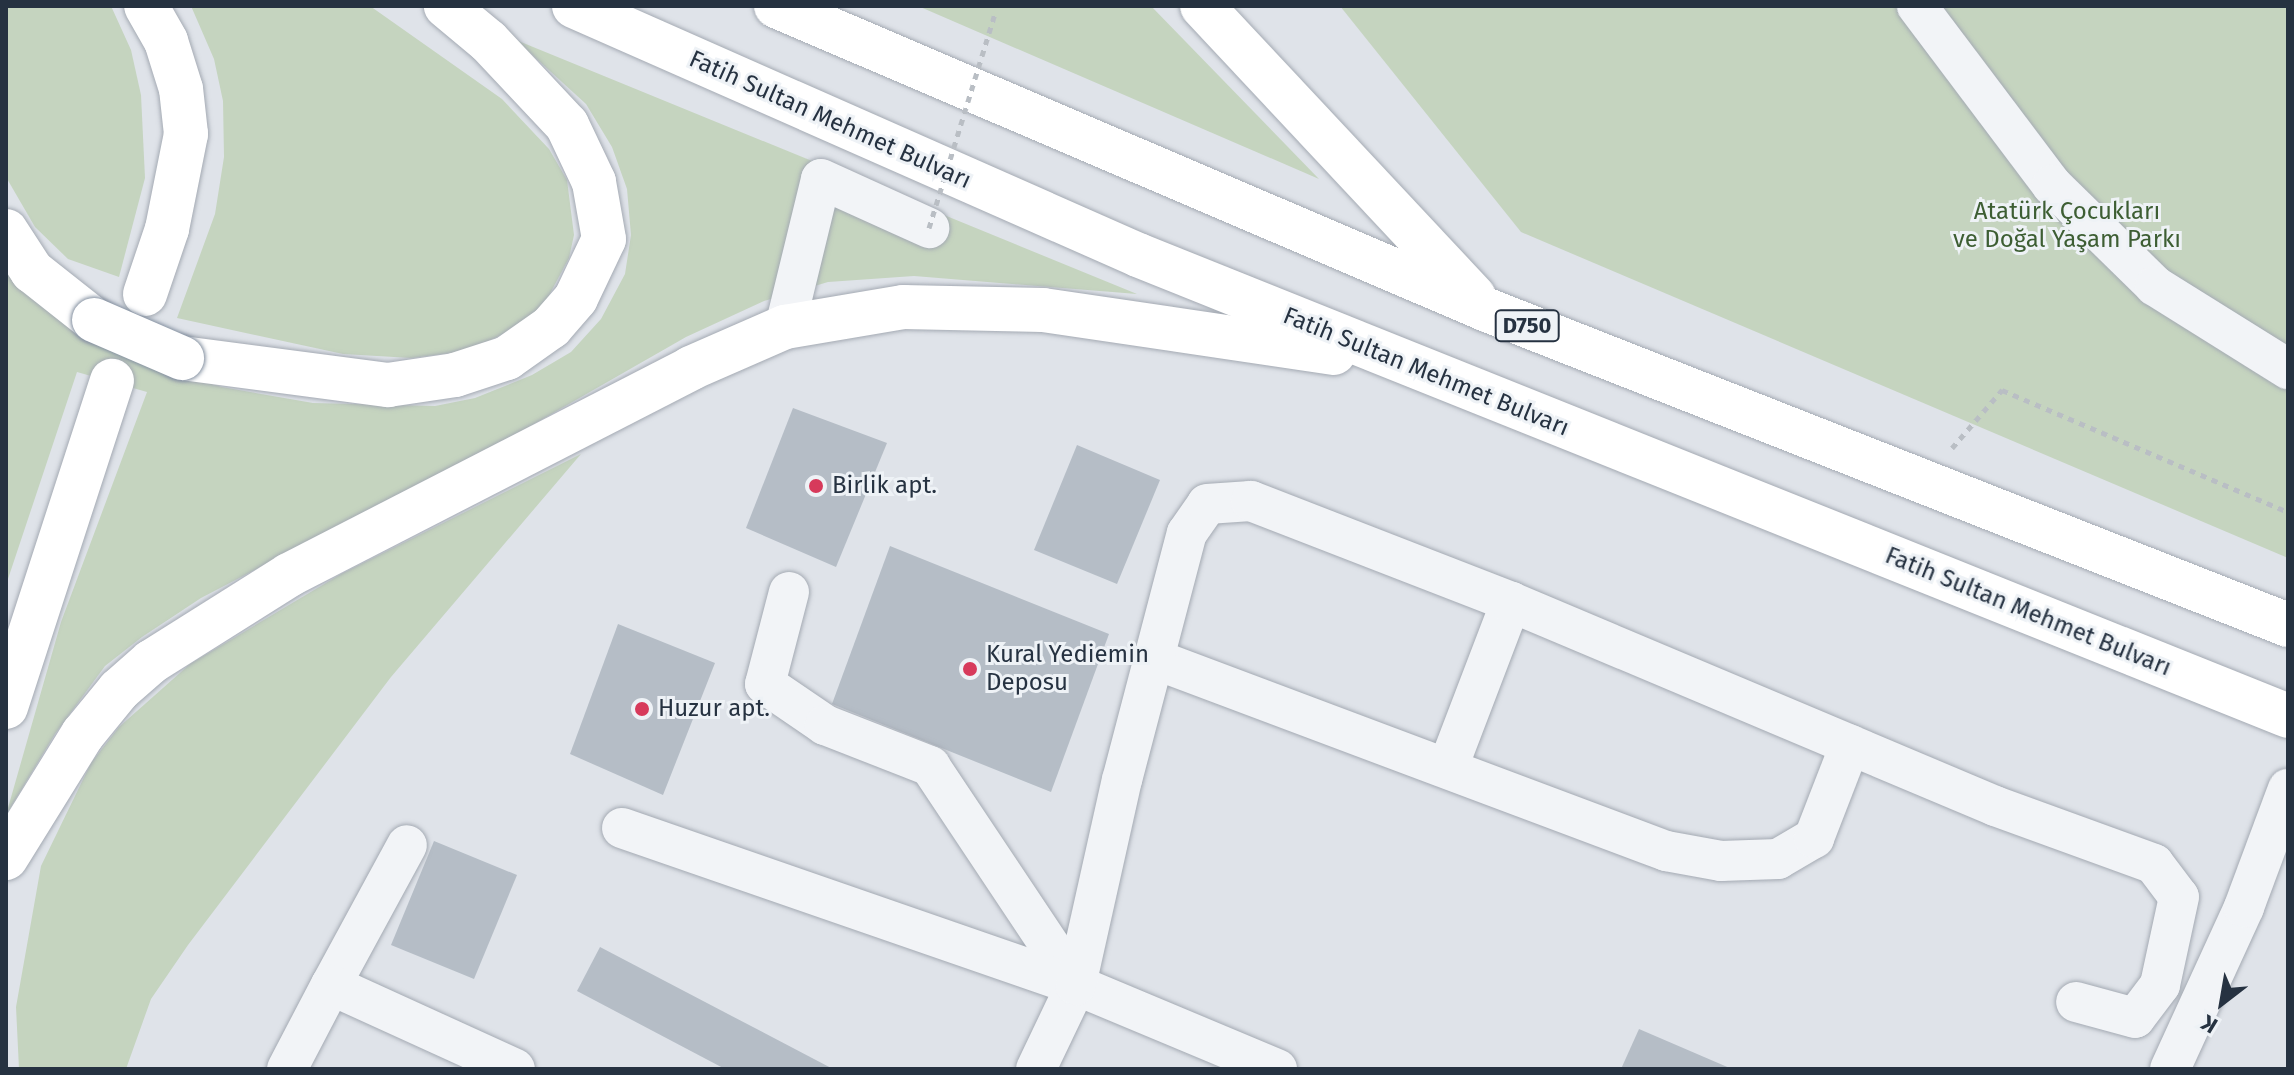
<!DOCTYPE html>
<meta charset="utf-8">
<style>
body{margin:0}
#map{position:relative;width:2294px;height:1075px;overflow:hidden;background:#dfe3e9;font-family:"Fira Sans",sans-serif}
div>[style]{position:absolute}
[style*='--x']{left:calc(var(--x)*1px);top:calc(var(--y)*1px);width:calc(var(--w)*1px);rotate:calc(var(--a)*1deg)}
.green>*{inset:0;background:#c5d4bf}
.building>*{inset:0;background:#b5bdc6}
.path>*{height:5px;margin-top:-2.5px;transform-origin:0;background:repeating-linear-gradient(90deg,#b9bec4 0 6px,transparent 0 12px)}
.roads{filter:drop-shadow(0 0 2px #a4aab3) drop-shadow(0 0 2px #a4aab3)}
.minor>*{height:40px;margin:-20px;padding:0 20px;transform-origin:20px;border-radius:20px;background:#f2f4f7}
.major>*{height:44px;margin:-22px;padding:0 22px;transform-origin:22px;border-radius:22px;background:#fff}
.highway>*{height:44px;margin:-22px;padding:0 22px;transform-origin:22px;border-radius:22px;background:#fff}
.path-bridge>*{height:5px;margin-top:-2.5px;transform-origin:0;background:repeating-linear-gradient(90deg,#b9bec4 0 6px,transparent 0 12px)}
.bridges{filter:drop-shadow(0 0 2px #8591a1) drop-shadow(0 0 2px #8591a1)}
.highway-bridge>*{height:44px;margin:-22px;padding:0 22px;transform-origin:22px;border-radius:22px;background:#fff}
.dots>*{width:22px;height:22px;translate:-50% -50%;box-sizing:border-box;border:4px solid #eef2f6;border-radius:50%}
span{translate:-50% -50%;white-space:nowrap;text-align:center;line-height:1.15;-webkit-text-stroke:6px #eef2f6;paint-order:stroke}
.shield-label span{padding:2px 6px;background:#eef2f6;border:2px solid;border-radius:6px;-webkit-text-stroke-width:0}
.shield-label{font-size:22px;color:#263241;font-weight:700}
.street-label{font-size:24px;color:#263241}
.park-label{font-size:24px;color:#3d5e33}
.poi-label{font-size:24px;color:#263241}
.left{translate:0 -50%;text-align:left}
.frame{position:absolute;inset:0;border:8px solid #263241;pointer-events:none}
.north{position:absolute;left:2182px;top:963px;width:80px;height:80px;-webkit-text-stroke:6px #eef2f6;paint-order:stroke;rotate:211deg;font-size:22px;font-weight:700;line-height:32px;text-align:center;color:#263241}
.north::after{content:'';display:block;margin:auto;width:28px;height:36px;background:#263241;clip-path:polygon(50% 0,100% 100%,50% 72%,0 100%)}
</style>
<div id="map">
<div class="green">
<i style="clip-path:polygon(6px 6px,111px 6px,131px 50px,141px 95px,145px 178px,119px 277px,68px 259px,35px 227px,6px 177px)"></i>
<i style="clip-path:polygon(191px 6px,370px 6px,502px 99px,549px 149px,567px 180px,574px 235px,569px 258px,546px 301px,523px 324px,468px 351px,411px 358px,343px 354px,177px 318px,215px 214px,224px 157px,223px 101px,214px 59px)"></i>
<i style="clip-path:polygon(918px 6px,1151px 6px,1319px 179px)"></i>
<i style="clip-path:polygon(1340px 6px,2288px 6px,2288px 558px,1521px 232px)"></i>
<i style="clip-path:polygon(516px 40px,1137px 294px,914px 276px,828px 282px,764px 301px,686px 337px,527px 428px,201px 598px,142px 637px,105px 666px,55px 734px,6px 815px,61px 622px,147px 392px,77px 372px,6px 585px,6px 266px,162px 369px,222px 387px,313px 403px,435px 406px,475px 398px,532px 375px,571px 352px,601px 319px,625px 274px,631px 235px,627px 189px,612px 147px,586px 104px)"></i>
<i style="clip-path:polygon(581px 454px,391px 677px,188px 945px,151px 999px,126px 1069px,19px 1069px,16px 1007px,41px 866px,91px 763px,119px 727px,190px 664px,341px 574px)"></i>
</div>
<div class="building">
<i style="clip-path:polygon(793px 408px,887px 443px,836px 567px,746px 528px)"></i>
<i style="clip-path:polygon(1077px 445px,1160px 480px,1117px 584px,1034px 550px)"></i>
<i style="clip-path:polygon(890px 546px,1109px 634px,1051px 792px,832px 704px)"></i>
<i style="clip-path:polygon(618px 624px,715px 663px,663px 795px,570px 754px)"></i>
<i style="clip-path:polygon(434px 841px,517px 875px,474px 979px,391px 945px)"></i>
<i style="clip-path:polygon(600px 947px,833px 1069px,725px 1069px,577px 991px)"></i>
<i style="clip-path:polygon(1639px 1029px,1732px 1069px,1621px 1069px)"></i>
</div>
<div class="path">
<i style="--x:1952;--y:448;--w:77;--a:-49.2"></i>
<i style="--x:2002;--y:390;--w:311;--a:23.1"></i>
</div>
<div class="roads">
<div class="minor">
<i style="--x:1917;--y:6;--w:224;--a:53"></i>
<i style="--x:2052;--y:185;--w:144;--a:44.4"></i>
<i style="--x:2155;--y:286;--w:157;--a:32"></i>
<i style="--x:785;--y:327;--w:152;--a:-76.3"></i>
<i style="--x:821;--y:179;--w:119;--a:24.4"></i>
<i style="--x:789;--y:592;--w:95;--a:104.6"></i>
<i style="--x:765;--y:684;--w:73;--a:34.3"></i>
<i style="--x:825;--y:725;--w:113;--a:21.3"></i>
<i style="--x:930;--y:766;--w:263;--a:56.3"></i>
<i style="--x:1157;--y:660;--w:544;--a:20.57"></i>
<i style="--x:1666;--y:851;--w:56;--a:10.3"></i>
<i style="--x:1721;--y:861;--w:57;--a:-2"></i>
<i style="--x:1778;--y:859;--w:42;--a:-30.3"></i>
<i style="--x:1814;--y:838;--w:100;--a:-68.8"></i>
<i style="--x:1448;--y:767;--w:177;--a:-69.1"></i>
<i style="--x:622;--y:828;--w:480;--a:19.1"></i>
<i style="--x:1076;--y:985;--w:218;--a:22.7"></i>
<i style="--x:331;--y:985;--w:159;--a:-61.5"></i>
<i style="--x:287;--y:1069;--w:95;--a:-62.4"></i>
<i style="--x:331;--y:985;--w:202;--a:24.5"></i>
<i style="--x:1036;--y:1069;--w:93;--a:-64.5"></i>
<i style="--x:1076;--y:985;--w:210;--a:-77.4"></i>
<i style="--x:1122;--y:780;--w:255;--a:-75.3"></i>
<i style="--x:1187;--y:533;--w:35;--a:-55"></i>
<i style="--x:1207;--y:504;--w:44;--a:-3.9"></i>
<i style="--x:1251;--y:501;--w:279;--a:21.2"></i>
<i style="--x:1511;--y:602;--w:525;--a:22.85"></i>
<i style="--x:1995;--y:806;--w:169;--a:20"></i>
<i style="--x:2154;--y:864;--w:41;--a:52.9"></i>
<i style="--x:2179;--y:897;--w:90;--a:102.2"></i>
<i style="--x:2160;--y:985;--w:41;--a:127.1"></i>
<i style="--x:2135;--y:1018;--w:61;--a:-164.8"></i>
<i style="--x:2170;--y:1069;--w:178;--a:-65.4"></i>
<i style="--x:2244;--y:907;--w:126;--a:-69.6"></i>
</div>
<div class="major">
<i style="--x:145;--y:294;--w:69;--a:-71.3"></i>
<i style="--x:167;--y:229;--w:97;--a:-78.7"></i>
<i style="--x:186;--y:134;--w:45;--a:-96.3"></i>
<i style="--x:181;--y:89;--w:50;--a:-107.4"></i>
<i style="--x:166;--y:41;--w:40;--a:-119.7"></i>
<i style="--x:6;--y:707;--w:343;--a:-72"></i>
</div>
<div class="highway">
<i style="--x:574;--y:6;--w:617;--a:23.82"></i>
<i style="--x:1138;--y:255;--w:1239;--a:21.84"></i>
<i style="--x:776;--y:6;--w:773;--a:23.15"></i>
<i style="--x:1487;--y:310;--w:861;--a:21.47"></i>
<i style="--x:1202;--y:6;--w:398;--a:46.9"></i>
<i style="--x:6;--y:231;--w:48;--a:57"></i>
<i style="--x:32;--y:271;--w:79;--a:38.3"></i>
<i style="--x:182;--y:358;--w:208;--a:7.5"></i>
<i style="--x:388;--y:385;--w:68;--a:-8.5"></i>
<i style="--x:455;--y:375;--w:55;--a:-18.1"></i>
<i style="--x:507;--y:358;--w:54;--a:-35.2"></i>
<i style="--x:551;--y:327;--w:38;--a:-49"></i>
<i style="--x:576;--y:298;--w:65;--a:-64.6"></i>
<i style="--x:604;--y:239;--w:58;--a:-100"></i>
<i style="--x:594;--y:182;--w:63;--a:-115.3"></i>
<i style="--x:567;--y:125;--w:115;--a:-133.2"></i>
<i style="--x:488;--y:41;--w:55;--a:-140.2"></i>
<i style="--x:6;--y:858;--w:146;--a:-58.2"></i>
<i style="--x:83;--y:734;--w:57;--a:-50.7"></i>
<i style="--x:119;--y:690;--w:43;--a:-41.2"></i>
<i style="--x:151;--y:662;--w:163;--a:-32.2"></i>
<i style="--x:289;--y:575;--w:452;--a:-27.2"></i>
<i style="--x:691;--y:368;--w:103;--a:-23.6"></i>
<i style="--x:785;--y:327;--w:120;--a:-9.6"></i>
<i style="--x:903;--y:307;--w:140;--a:1.2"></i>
<i style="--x:1043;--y:310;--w:294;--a:8.4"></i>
</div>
</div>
<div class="path-bridge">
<i style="--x:929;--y:228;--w:225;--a:-72.9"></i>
</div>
<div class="bridges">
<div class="highway-bridge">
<i style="--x:94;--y:320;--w:96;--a:23.4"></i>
</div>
</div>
<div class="dots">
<i style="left:816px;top:486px;background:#d73a5b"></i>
<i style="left:970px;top:669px;background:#d73a5b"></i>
<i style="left:642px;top:709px;background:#d73a5b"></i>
</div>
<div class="shield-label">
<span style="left:1527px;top:326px">D750</span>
</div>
<div class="street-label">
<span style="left:830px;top:120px;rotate:24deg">Fatih Sultan Mehmet Bulvarı</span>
<span style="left:1426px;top:372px;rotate:22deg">Fatih Sultan Mehmet Bulvarı</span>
<span style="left:2028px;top:612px;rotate:22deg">Fatih Sultan Mehmet Bulvarı</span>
</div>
<div class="park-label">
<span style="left:2067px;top:226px">Atatürk Çocukları<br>ve Doğal Yaşam Parkı</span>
</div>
<div class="poi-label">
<span class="left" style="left:832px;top:486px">Birlik apt.</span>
<span class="left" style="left:986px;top:669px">Kural Yediemin<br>Deposu</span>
<span class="left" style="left:658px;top:709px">Huzur apt.</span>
</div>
<div class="frame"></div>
<div class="north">K</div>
</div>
